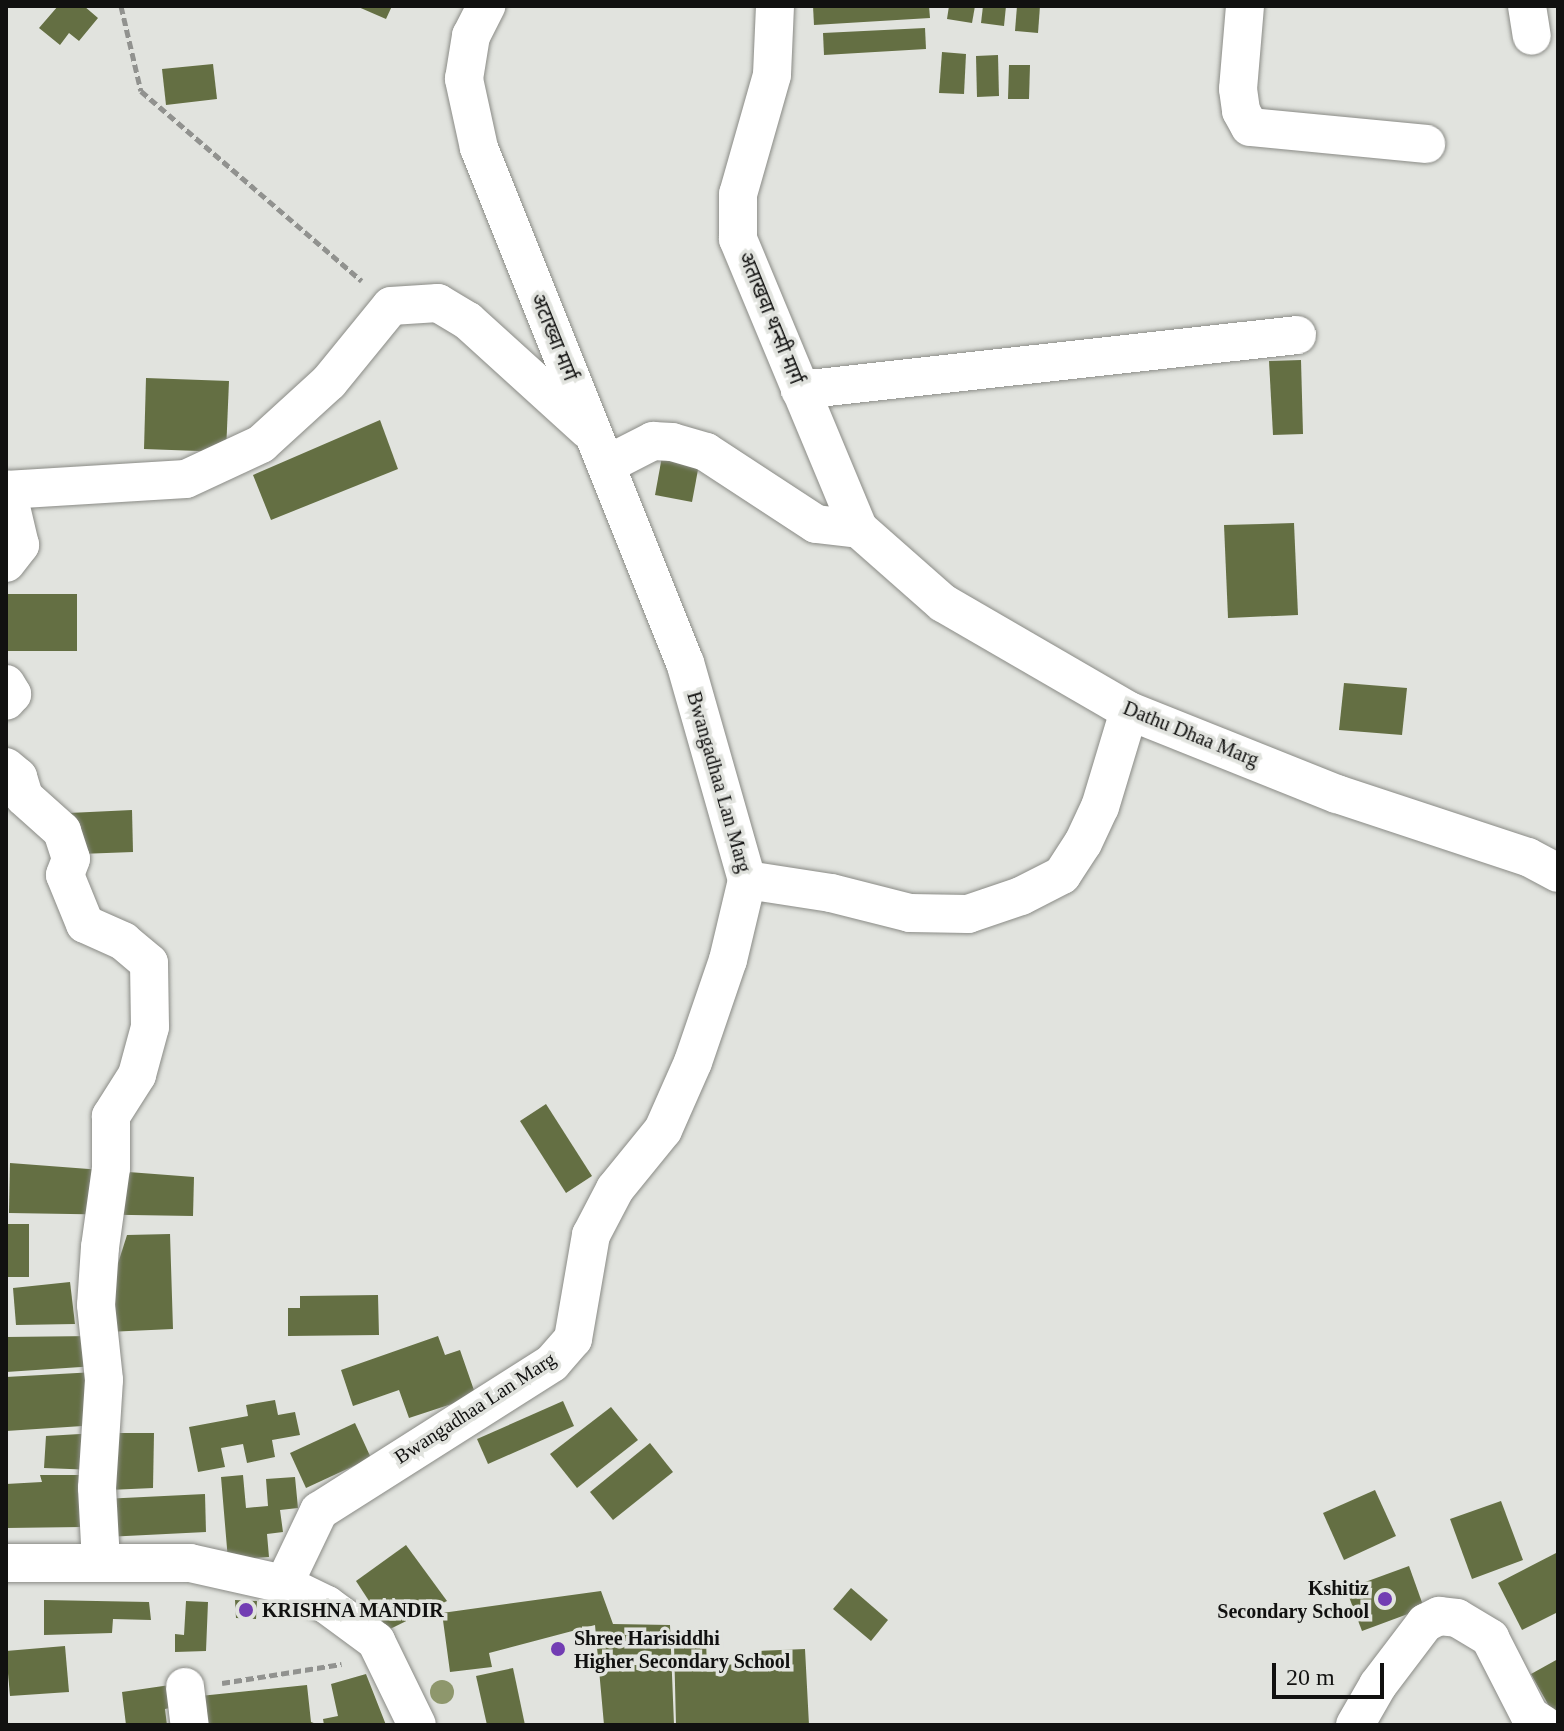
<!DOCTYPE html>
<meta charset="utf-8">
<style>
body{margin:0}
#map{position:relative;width:1564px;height:1731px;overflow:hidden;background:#e1e3de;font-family:"Times New Roman","Noto Sans Devanagari",serif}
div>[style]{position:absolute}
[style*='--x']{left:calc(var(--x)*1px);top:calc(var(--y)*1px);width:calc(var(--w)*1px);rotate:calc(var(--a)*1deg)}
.building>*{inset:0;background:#646f43}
.path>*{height:5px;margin-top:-2.5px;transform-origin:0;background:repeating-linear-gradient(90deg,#91928f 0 8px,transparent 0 12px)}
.roads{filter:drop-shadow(0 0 2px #8a8b86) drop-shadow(0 0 2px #8a8b86)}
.minor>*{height:38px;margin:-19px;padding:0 19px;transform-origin:19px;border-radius:19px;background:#fff}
.trees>*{width:24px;height:24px;margin:-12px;border-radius:50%;background:#8e976c}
.dots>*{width:22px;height:22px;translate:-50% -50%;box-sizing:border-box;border:4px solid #e1e3de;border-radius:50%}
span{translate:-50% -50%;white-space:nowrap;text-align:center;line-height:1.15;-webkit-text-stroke:7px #e1e3de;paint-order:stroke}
.street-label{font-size:20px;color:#111110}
.poi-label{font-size:20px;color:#111110;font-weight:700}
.right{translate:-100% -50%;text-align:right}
.left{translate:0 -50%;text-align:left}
.frame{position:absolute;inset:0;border:8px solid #111110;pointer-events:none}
.scale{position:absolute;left:1272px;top:1663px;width:112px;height:36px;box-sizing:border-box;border:4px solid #111110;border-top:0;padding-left:10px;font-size:24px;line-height:28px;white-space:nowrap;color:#111110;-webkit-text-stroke:6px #e1e3de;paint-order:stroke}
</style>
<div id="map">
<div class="building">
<i style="clip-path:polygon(58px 6px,84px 6px,98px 18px,79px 41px,69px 33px,60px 45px,39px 28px)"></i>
<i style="clip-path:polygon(356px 6px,392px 6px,386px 19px)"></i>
<i style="clip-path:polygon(813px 6px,929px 6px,930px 18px,814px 25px)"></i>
<i style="clip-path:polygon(949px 6px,975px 6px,972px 23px,947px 19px)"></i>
<i style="clip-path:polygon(983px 6px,1006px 6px,1004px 26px,981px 23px)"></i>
<i style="clip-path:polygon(1017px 6px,1040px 6px,1038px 33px,1015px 31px)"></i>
<i style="clip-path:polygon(925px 28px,926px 49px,824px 55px,823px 33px)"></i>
<i style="clip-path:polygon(942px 52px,966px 54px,964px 94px,939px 93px)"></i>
<i style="clip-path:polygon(998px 55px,999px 96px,977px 97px,976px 56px)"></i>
<i style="clip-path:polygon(213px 64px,217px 99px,166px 105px,162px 69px)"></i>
<i style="clip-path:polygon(1009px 65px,1030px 65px,1029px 99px,1008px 99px)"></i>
<i style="clip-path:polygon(1301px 360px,1303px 434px,1273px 435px,1269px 361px)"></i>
<i style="clip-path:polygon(146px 378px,229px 381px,226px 452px,144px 449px)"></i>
<i style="clip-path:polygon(380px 420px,398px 469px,271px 520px,253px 475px)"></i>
<i style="clip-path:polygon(663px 451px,700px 459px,692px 502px,655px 495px)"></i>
<i style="clip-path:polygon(1294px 523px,1298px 615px,1228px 618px,1224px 525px)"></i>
<i style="clip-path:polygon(6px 594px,77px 594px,77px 651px,6px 651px)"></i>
<i style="clip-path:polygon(1344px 683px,1407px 688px,1402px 735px,1339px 730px)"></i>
<i style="clip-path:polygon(132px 810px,133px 852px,80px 854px,69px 813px)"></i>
<i style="clip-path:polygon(546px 1104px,592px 1176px,566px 1193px,520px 1121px)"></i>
<i style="clip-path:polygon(10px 1163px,194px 1177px,193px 1216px,9px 1213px)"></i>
<i style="clip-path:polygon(6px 1224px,29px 1224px,29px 1277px,6px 1277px)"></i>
<i style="clip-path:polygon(170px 1234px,173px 1329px,107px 1332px,106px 1301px,127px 1235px)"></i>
<i style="clip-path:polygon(70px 1282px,75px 1324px,16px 1325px,13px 1288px)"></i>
<i style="clip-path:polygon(378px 1295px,379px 1335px,288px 1336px,288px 1308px,300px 1308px,300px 1296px)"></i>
<i style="clip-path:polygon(93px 1336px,96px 1366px,6px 1372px,6px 1337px)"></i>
<i style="clip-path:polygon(438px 1336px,445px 1355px,460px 1350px,476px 1396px,409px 1418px,399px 1390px,353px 1406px,341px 1370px)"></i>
<i style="clip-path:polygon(95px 1372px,98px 1425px,6px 1431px,6px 1377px)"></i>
<i style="clip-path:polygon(275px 1400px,278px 1415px,295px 1412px,300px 1435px,272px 1440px,275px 1457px,247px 1463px,243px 1444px,221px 1448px,225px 1467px,198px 1472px,189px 1427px,248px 1416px,246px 1405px)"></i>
<i style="clip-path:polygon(563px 1401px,574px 1426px,488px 1464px,477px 1439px)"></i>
<i style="clip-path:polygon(611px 1407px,638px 1440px,577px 1488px,550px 1454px)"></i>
<i style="clip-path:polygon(355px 1423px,371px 1458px,306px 1488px,290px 1453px)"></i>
<i style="clip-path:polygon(97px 1433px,95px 1470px,44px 1468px,46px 1436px)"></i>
<i style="clip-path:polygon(108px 1433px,154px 1433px,153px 1488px,109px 1490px)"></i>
<i style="clip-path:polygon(650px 1443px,673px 1472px,613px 1520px,590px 1492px)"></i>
<i style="clip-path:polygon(40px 1475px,82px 1475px,82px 1527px,6px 1528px,6px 1484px,42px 1482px)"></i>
<i style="clip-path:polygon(243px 1475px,246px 1508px,268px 1506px,266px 1479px,295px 1477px,298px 1508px,280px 1510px,283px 1532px,267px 1534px,269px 1557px,228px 1560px,221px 1477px)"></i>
<i style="clip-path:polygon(1375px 1490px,1396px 1536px,1344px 1560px,1323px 1513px)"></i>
<i style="clip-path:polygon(205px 1494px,206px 1532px,106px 1537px,103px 1499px)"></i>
<i style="clip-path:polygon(1501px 1501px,1523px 1560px,1472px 1579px,1450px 1519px)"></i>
<i style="clip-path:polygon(406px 1545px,447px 1601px,388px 1630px,356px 1581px)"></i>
<i style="clip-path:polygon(1558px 1552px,1558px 1612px,1522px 1630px,1498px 1583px)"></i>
<i style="clip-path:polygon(1409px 1566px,1424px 1608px,1362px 1631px,1346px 1589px)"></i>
<i style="clip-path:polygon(851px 1588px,888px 1620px,871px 1641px,833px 1609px)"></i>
<i style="clip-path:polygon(601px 1591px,613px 1624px,670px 1625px,674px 1725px,604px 1725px,595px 1625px,489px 1653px,492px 1667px,450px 1672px,442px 1613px)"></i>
<i style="clip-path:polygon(44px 1600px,149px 1602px,151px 1620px,113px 1619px,112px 1633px,44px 1635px)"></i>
<i style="clip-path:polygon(235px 1600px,257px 1601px,256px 1619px,236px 1618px)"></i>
<i style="clip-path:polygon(186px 1601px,208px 1602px,206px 1651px,175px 1652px,175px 1634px,184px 1635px)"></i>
<i style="clip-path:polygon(706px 1641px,707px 1666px,755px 1663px,755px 1651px,805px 1649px,809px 1725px,676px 1725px,674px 1644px)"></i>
<i style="clip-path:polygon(65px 1646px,69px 1692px,10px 1696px,6px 1651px)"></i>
<i style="clip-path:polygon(1558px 1659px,1558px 1722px,1531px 1674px)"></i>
<i style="clip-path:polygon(513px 1668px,525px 1725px,487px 1725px,476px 1676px)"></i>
<i style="clip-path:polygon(366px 1674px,386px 1725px,324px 1725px,323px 1719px,338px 1716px,331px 1684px)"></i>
<i style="clip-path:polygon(170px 1685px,174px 1707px,165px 1709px,167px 1725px,126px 1725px,122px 1692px)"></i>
<i style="clip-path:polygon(307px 1685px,311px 1722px,319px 1725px,204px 1725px,200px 1696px)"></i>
</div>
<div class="path">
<i style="--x:121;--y:6;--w:87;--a:76.8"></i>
<i style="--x:141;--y:91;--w:291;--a:40.7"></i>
<i style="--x:222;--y:1683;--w:121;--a:-9"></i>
</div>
<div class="roads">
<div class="minor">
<i style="--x:775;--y:6;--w:69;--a:92.5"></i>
<i style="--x:772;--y:75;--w:124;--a:105.9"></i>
<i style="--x:738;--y:194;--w:45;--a:90"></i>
<i style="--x:738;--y:239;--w:314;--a:67.4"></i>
<i style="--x:859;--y:529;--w:112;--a:41.4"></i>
<i style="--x:943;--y:603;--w:215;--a:30.1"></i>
<i style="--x:1129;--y:711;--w:224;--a:21.8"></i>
<i style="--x:1337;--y:794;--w:201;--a:18.3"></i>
<i style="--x:1528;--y:857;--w:34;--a:28"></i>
<i style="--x:1245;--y:6;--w:83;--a:94.8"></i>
<i style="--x:1238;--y:89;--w:22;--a:82"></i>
<i style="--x:1241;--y:111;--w:18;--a:61"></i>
<i style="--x:1250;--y:127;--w:177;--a:5.5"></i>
<i style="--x:1527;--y:6;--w:30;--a:81"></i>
<i style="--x:800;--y:390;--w:500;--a:-6.31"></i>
<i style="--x:606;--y:465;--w:53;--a:-27.1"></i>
<i style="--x:653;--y:441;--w:19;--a:3"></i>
<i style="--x:672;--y:442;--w:35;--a:16"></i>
<i style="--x:706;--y:452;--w:131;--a:33.2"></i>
<i style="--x:816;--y:524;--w:43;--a:6.6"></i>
<i style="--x:6;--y:490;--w:180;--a:-3.5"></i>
<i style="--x:186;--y:479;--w:83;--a:-25"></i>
<i style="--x:261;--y:444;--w:92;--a:-42.4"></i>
<i style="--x:329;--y:382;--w:98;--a:-50.8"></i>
<i style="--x:391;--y:306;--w:47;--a:-3.7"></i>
<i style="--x:438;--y:303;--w:35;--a:31"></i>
<i style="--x:468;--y:321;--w:162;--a:42.2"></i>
<i style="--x:6;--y:563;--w:23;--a:-52"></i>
<i style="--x:20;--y:545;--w:57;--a:-103.3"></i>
<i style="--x:6;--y:684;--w:12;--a:59"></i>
<i style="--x:12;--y:694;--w:9;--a:131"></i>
<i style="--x:6;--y:767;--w:16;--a:40"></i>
<i style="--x:18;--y:777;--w:21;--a:73"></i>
<i style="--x:24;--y:797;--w:51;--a:41.8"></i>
<i style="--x:62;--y:831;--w:29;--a:72"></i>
<i style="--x:71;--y:859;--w:17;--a:111"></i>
<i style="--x:65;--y:875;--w:53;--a:67.8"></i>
<i style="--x:85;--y:924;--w:42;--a:24.1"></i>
<i style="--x:123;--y:941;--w:34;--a:40"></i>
<i style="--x:149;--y:963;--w:64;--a:89.1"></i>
<i style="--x:150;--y:1027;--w:50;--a:105.2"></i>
<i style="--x:137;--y:1075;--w:49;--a:122.4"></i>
<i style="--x:111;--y:1116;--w:52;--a:90"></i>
<i style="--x:111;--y:1168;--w:80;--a:97.9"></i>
<i style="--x:100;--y:1247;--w:58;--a:93.9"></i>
<i style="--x:96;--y:1305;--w:75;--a:83.9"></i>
<i style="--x:104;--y:1380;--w:108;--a:93.7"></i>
<i style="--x:97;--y:1488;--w:75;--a:86.9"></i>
<i style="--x:747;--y:880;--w:85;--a:8.8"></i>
<i style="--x:831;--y:893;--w:81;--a:14.2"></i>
<i style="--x:910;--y:913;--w:58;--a:1"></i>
<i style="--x:968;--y:914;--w:56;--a:-18.8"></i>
<i style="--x:1021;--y:896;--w:46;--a:-27.1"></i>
<i style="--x:1062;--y:875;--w:38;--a:-57"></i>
<i style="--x:1083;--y:843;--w:40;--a:-65"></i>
<i style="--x:1100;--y:807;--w:100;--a:-73.2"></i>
<i style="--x:6;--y:1563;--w:184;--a:0"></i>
<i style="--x:190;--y:1563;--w:96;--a:12.6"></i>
<i style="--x:284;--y:1584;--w:48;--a:26"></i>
<i style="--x:327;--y:1605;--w:61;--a:36.3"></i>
<i style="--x:376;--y:1641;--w:93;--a:64"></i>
<i style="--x:284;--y:1584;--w:81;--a:-64.4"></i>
<i style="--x:319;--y:1511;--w:276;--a:-32.4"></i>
<i style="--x:552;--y:1363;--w:32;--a:-49"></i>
<i style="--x:573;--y:1339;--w:106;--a:-80.2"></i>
<i style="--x:591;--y:1235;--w:52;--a:-62.4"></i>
<i style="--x:615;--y:1189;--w:76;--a:-50.9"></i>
<i style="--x:663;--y:1130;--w:74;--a:-66.2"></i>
<i style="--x:693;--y:1062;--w:108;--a:-71.1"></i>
<i style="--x:728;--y:960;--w:82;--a:-76.6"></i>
<i style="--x:747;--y:880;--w:226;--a:-105.9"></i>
<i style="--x:685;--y:663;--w:555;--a:-111.8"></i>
<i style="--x:479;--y:148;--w:71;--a:-102.3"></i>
<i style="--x:464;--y:79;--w:44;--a:-80.8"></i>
<i style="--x:471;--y:36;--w:34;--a:-63"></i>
<i style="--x:185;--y:1687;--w:38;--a:83"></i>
<i style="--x:1355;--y:1725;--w:46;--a:-60.1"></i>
<i style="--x:1378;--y:1685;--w:78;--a:-52.8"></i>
<i style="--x:1425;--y:1623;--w:16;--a:-27"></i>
<i style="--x:1439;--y:1616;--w:18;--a:6"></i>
<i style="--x:1457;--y:1618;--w:39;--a:31"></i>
<i style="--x:1490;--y:1638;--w:88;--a:62.9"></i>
<i style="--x:1530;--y:1716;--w:17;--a:33"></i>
</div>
</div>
<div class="trees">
<i style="left:442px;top:1692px"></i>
</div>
<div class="dots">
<i style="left:1385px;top:1599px;background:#723db3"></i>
<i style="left:246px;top:1610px;background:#723db3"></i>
<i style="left:558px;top:1649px;background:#723db3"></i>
</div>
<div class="street-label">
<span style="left:771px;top:318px;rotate:68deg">अताखवा थन्सी मार्ग</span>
<span style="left:554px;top:337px;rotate:68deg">अटाख्वा मार्ग</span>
<span style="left:1191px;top:734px;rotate:22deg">Dathu Dhaa Marg</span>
<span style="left:719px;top:782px;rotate:74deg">Bwangadhaa Lan Marg</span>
<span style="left:475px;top:1408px;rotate:-33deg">Bwangadhaa Lan Marg</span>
</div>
<div class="poi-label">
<span class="right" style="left:1369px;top:1600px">Kshitiz<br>Secondary School</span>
<span class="left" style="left:262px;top:1610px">KRISHNA MANDIR</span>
<span class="left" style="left:574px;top:1650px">Shree Harisiddhi<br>Higher Secondary School</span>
</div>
<div class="frame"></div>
<div class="scale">20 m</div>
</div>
